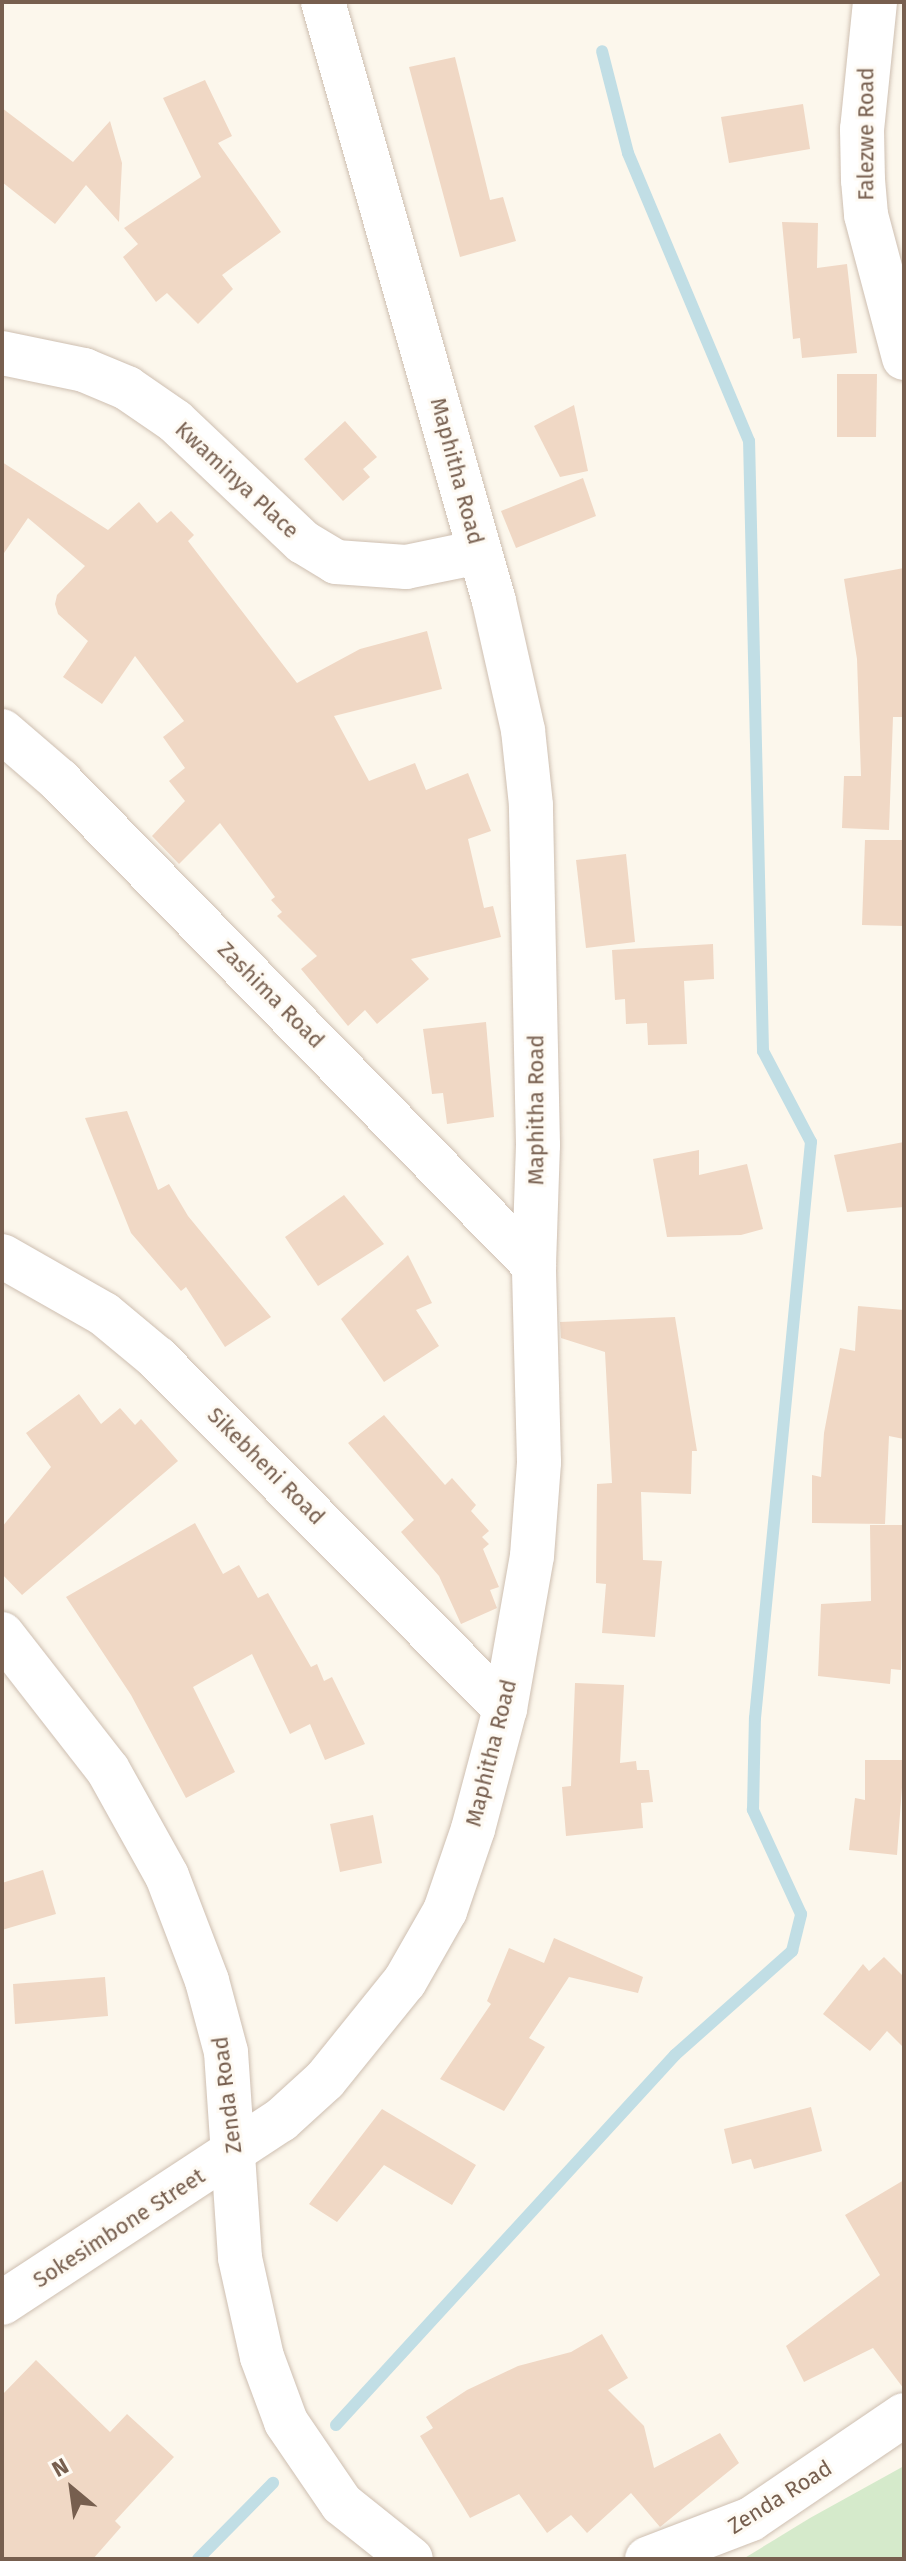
<!DOCTYPE html>
<style>
body{margin:0}
#map{position:relative;width:906px;height:2561px;overflow:hidden;background:#fcf7ec;font-family:"Fira Sans",sans-serif}
div>[style]{position:absolute}
[style*='--x']{left:calc(var(--x)*1px);top:calc(var(--y)*1px);width:calc(var(--w)*1px);rotate:calc(var(--a)*1deg)}
.green>*{inset:0;background:#d5eacb}
.stream>*{height:12px;margin:-6px;padding:0 6px;transform-origin:6px;border-radius:6px;background:#c1dee5}
.building>*{inset:0;background:#f0d8c5}
.roads{filter:drop-shadow(0 0 2px #cebfb1) drop-shadow(0 0 2px #cebfb1)}
.minor>*{height:44px;margin:-22px;padding:0 22px;transform-origin:22px;border-radius:22px;background:#fff}
span{translate:-50% -50%;white-space:nowrap;text-align:center;line-height:1.15;-webkit-text-stroke:6px #fefaf3;paint-order:stroke}
.street-label{font-size:22px;color:#775f4f}
.frame{position:absolute;inset:0;border:4px solid #775f4f;pointer-events:none}
.north{position:absolute;left:32px;top:2449px;width:80px;height:80px;-webkit-text-stroke:6px #fefaf3;paint-order:stroke;rotate:331deg;font-size:22px;font-weight:700;line-height:32px;text-align:center;color:#775f4f}
.north::after{content:'';display:block;margin:auto;width:28px;height:36px;background:#775f4f;clip-path:polygon(50% 0,100% 100%,50% 72%,0 100%)}
</style>
<div id="map">
<div class="green">
<i style="clip-path:polygon(904px 2466px,904px 2559px,743px 2559px,810px 2518px)"></i>
</div>
<div class="stream">
<i style="--x:336;--y:2425;--w:502;--a:-47.5"></i>
<i style="--x:675;--y:2055;--w:157;--a:-41.6"></i>
<i style="--x:792;--y:1951;--w:38;--a:-76"></i>
<i style="--x:801;--y:1914;--w:115;--a:-114.8"></i>
<i style="--x:753;--y:1810;--w:92;--a:-88.8"></i>
<i style="--x:755;--y:1718;--w:579;--a:-84.45"></i>
<i style="--x:811;--y:1142;--w:103;--a:-117.8"></i>
<i style="--x:763;--y:1051;--w:610;--a:-91.31"></i>
<i style="--x:749;--y:441;--w:312;--a:-112.8"></i>
<i style="--x:628;--y:153;--w:105;--a:-104.3"></i>
<i style="--x:198;--y:2559;--w:107;--a:-45.4"></i>
</div>
<div class="building">
<i style="clip-path:polygon(455px 57px,490px 200px,503px 197px,516px 241px,460px 257px,409px 67px)"></i>
<i style="clip-path:polygon(205px 80px,232px 136px,218px 143px,281px 232px,222px 275px,233px 289px,198px 324px,167px 293px,156px 302px,123px 257px,138px 244px,124px 228px,201px 177px,163px 98px)"></i>
<i style="clip-path:polygon(803px 104px,810px 149px,729px 163px,721px 117px)"></i>
<i style="clip-path:polygon(2px 108px,73px 162px,110px 121px,122px 163px,119px 222px,86px 185px,55px 224px,2px 182px)"></i>
<i style="clip-path:polygon(782px 222px,818px 223px,817px 268px,847px 264px,857px 353px,802px 358px,800px 338px,793px 339px)"></i>
<i style="clip-path:polygon(837px 374px,877px 374px,876px 437px,837px 437px)"></i>
<i style="clip-path:polygon(574px 405px,588px 471px,560px 477px,534px 426px)"></i>
<i style="clip-path:polygon(345px 421px,377px 457px,363px 469px,370px 477px,343px 501px,304px 459px)"></i>
<i style="clip-path:polygon(2px 462px,108px 530px,139px 502px,157px 523px,171px 511px,194px 535px,188px 541px,297px 683px,360px 649px,427px 631px,442px 689px,334px 716px,369px 781px,415px 763px,426px 790px,468px 773px,491px 831px,468px 839px,484px 908px,493px 906px,501px 937px,411px 959px,429px 979px,377px 1024px,365px 1010px,348px 1026px,301px 969px,317px 956px,277px 916px,282px 912px,271px 900px,275px 897px,220px 823px,179px 864px,152px 836px,185px 801px,169px 781px,185px 768px,163px 737px,184px 721px,135px 656px,102px 704px,63px 677px,88px 641px,58px 614px,55px 604px,57px 595px,85px 566px,28px 518px,2px 556px)"></i>
<i style="clip-path:polygon(583px 478px,596px 516px,516px 548px,501px 511px)"></i>
<i style="clip-path:polygon(904px 568px,904px 717px,893px 717px,889px 830px,842px 828px,844px 776px,861px 776px,857px 659px,844px 579px)"></i>
<i style="clip-path:polygon(865px 840px,904px 840px,904px 926px,862px 925px)"></i>
<i style="clip-path:polygon(626px 854px,635px 942px,586px 948px,576px 860px)"></i>
<i style="clip-path:polygon(713px 944px,714px 979px,684px 981px,687px 1044px,648px 1045px,647px 1023px,626px 1024px,625px 999px,615px 1000px,612px 950px)"></i>
<i style="clip-path:polygon(486px 1022px,494px 1117px,447px 1124px,443px 1093px,432px 1094px,423px 1029px)"></i>
<i style="clip-path:polygon(127px 1111px,158px 1190px,169px 1184px,188px 1216px,271px 1317px,225px 1347px,186px 1287px,181px 1291px,131px 1233px,85px 1118px)"></i>
<i style="clip-path:polygon(904px 1142px,904px 1207px,847px 1212px,834px 1155px)"></i>
<i style="clip-path:polygon(699px 1150px,699px 1175px,747px 1164px,763px 1229px,741px 1235px,667px 1237px,653px 1159px)"></i>
<i style="clip-path:polygon(344px 1195px,384px 1244px,318px 1286px,285px 1237px)"></i>
<i style="clip-path:polygon(408px 1255px,432px 1303px,416px 1310px,439px 1346px,384px 1382px,341px 1319px)"></i>
<i style="clip-path:polygon(858px 1306px,904px 1310px,904px 1439px,889px 1436px,885px 1524px,812px 1523px,812px 1475px,821px 1477px,824px 1433px,840px 1348px,855px 1351px)"></i>
<i style="clip-path:polygon(675px 1317px,697px 1451px,692px 1451px,691px 1494px,641px 1492px,643px 1560px,662px 1561px,655px 1637px,602px 1633px,606px 1584px,596px 1583px,597px 1484px,612px 1483px,605px 1352px,561px 1338px,560px 1322px)"></i>
<i style="clip-path:polygon(79px 1394px,101px 1424px,120px 1408px,135px 1425px,141px 1419px,178px 1461px,22px 1595px,2px 1574px,2px 1527px,51px 1467px,26px 1433px)"></i>
<i style="clip-path:polygon(384px 1415px,445px 1485px,452px 1478px,476px 1505px,471px 1511px,489px 1531px,482px 1537px,489px 1544px,483px 1549px,499px 1587px,490px 1590px,497px 1608px,461px 1624px,439px 1576px,401px 1532px,414px 1520px,348px 1443px)"></i>
<i style="clip-path:polygon(195px 1523px,223px 1574px,239px 1565px,258px 1598px,268px 1593px,311px 1667px,317px 1664px,324px 1681px,332px 1677px,365px 1744px,325px 1760px,310px 1724px,290px 1734px,252px 1654px,193px 1687px,235px 1772px,186px 1798px,131px 1695px,66px 1597px)"></i>
<i style="clip-path:polygon(870px 1525px,904px 1525px,901px 1670px,891px 1669px,890px 1684px,818px 1676px,821px 1604px,871px 1601px)"></i>
<i style="clip-path:polygon(575px 1683px,624px 1685px,620px 1763px,636px 1761px,637px 1770px,649px 1770px,653px 1802px,641px 1803px,643px 1828px,566px 1836px,562px 1787px,571px 1786px)"></i>
<i style="clip-path:polygon(865px 1760px,904px 1760px,897px 1855px,849px 1850px,855px 1798px,865px 1800px)"></i>
<i style="clip-path:polygon(373px 1815px,382px 1863px,340px 1872px,330px 1824px)"></i>
<i style="clip-path:polygon(43px 1870px,56px 1914px,2px 1930px,2px 1883px)"></i>
<i style="clip-path:polygon(554px 1938px,643px 1977px,638px 1993px,569px 1977px,529px 2038px,545px 2047px,504px 2111px,440px 2079px,491px 2004px,487px 2001px,509px 1948px,544px 1963px)"></i>
<i style="clip-path:polygon(884px 1957px,904px 1977px,904px 2048px,887px 2031px,870px 2051px,823px 2014px,863px 1964px,869px 1971px)"></i>
<i style="clip-path:polygon(105px 1977px,108px 2016px,15px 2024px,13px 1984px)"></i>
<i style="clip-path:polygon(811px 2107px,822px 2151px,754px 2169px,751px 2159px,732px 2164px,724px 2129px)"></i>
<i style="clip-path:polygon(382px 2109px,476px 2165px,452px 2205px,384px 2165px,337px 2222px,309px 2204px)"></i>
<i style="clip-path:polygon(904px 2180px,904px 2389px,873px 2348px,804px 2382px,786px 2346px,880px 2275px,845px 2215px)"></i>
<i style="clip-path:polygon(602px 2334px,628px 2378px,608px 2390px,644px 2426px,654px 2468px,720px 2433px,739px 2463px,660px 2527px,631px 2493px,587px 2533px,571px 2515px,547px 2533px,519px 2494px,470px 2518px,420px 2436px,433px 2428px,426px 2417px,467px 2390px,518px 2366px,571px 2352px)"></i>
<i style="clip-path:polygon(36px 2360px,110px 2432px,127px 2414px,174px 2457px,115px 2521px,121px 2527px,93px 2559px,2px 2559px,2px 2395px)"></i>
</div>
<div class="roads">
<div class="minor">
<i style="--x:875;--y:2;--w:128;--a:95.8"></i>
<i style="--x:862;--y:129;--w:51;--a:88.9"></i>
<i style="--x:863;--y:180;--w:35;--a:85"></i>
<i style="--x:866;--y:215;--w:148;--a:75.1"></i>
<i style="--x:2;--y:353;--w:84;--a:11.7"></i>
<i style="--x:84;--y:370;--w:47;--a:22.7"></i>
<i style="--x:127;--y:388;--w:58;--a:34.5"></i>
<i style="--x:175;--y:421;--w:176;--a:43.4"></i>
<i style="--x:303;--y:542;--w:39;--a:31"></i>
<i style="--x:336;--y:562;--w:70;--a:4.1"></i>
<i style="--x:406;--y:567;--w:75;--a:-11.6"></i>
<i style="--x:2;--y:731;--w:75;--a:40.7"></i>
<i style="--x:59;--y:780;--w:679;--a:45.6"></i>
<i style="--x:2;--y:1256;--w:117;--a:29.6"></i>
<i style="--x:104;--y:1314;--w:69;--a:39.7"></i>
<i style="--x:157;--y:1358;--w:494;--a:45.2"></i>
<i style="--x:2;--y:1634;--w:172;--a:52.1"></i>
<i style="--x:108;--y:1770;--w:121;--a:60.9"></i>
<i style="--x:167;--y:1876;--w:112;--a:69.1"></i>
<i style="--x:207;--y:1981;--w:73;--a:75"></i>
<i style="--x:226;--y:2052;--w:206;--a:86.1"></i>
<i style="--x:240;--y:2258;--w:101;--a:77.5"></i>
<i style="--x:262;--y:2357;--w:69;--a:69.7"></i>
<i style="--x:286;--y:2422;--w:99;--a:55.7"></i>
<i style="--x:342;--y:2504;--w:88;--a:38.6"></i>
<i style="--x:2;--y:2303;--w:334;--a:-33.3"></i>
<i style="--x:281;--y:2120;--w:59;--a:-42.3"></i>
<i style="--x:325;--y:2080;--w:127;--a:-51.1"></i>
<i style="--x:405;--y:1981;--w:81;--a:-60.3"></i>
<i style="--x:445;--y:1911;--w:87;--a:-71.1"></i>
<i style="--x:473;--y:1829;--w:124;--a:-75.1"></i>
<i style="--x:505;--y:1709;--w:155;--a:-80"></i>
<i style="--x:532;--y:1556;--w:94;--a:-85.7"></i>
<i style="--x:539;--y:1462;--w:197;--a:-91.5"></i>
<i style="--x:534;--y:1265;--w:120;--a:-88.1"></i>
<i style="--x:538;--y:1145;--w:340;--a:-91.2"></i>
<i style="--x:531;--y:805;--w:75;--a:-96.1"></i>
<i style="--x:523;--y:730;--w:132;--a:-102.7"></i>
<i style="--x:494;--y:601;--w:623;--a:-105.93"></i>
<i style="--x:647;--y:2559;--w:111;--a:-21"></i>
<i style="--x:751;--y:2519;--w:185;--a:-34.2"></i>
</div>
</div>
<div class="street-label">
<span style="left:866px;top:134px;rotate:-90deg">Falezwe Road</span>
<span style="left:457px;top:471px;rotate:75deg">Maphitha Road</span>
<span style="left:237px;top:480px;rotate:43deg">Kwaminya Place</span>
<span style="left:271px;top:995px;rotate:45deg">Zashima Road</span>
<span style="left:536px;top:1110px;rotate:-90deg">Maphitha Road</span>
<span style="left:266px;top:1466px;rotate:45deg">Sikebheni Road</span>
<span style="left:491px;top:1753px;rotate:-76deg">Maphitha Road</span>
<span style="left:227px;top:2095px;rotate:-97deg">Zenda Road</span>
<span style="left:119px;top:2228px;rotate:-33deg">Sokesimbone Street</span>
<span style="left:780px;top:2497px;rotate:-32deg">Zenda Road</span>
</div>
<div class="frame"></div>
<div class="north">N</div>
</div>
